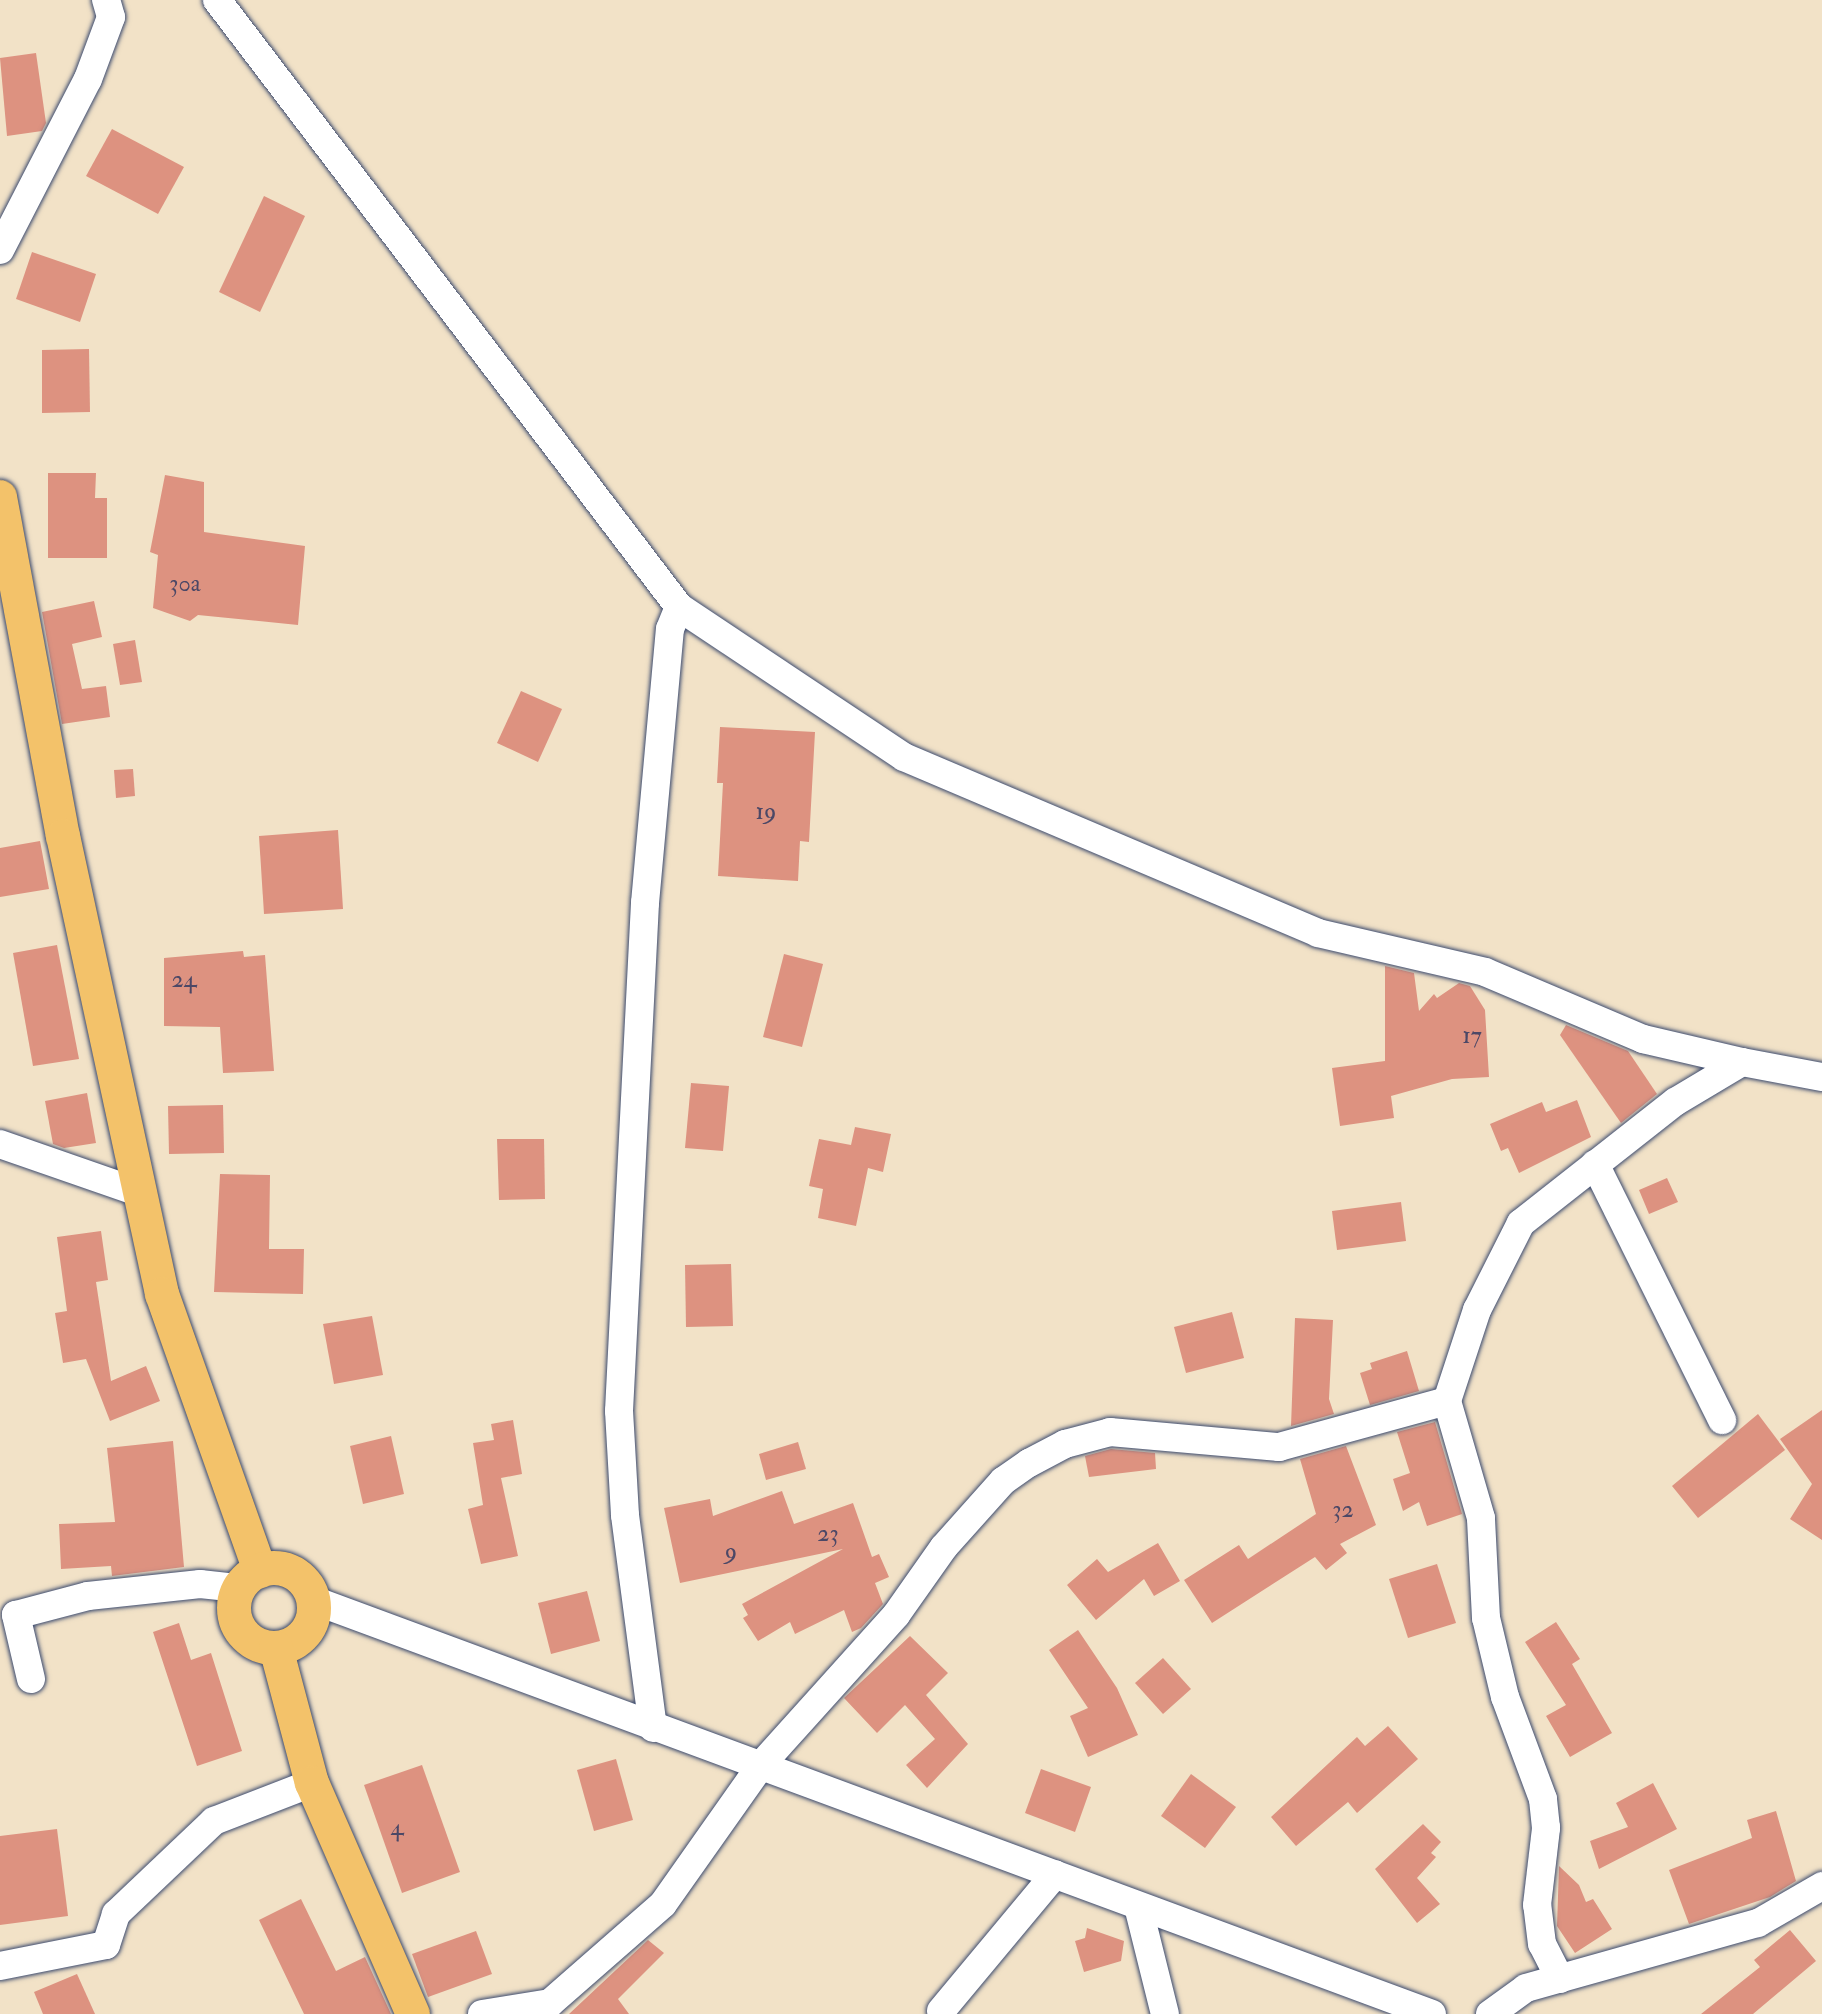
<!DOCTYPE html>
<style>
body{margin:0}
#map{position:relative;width:1822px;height:2014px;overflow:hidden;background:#f2e2c7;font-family:"IM FELL Double Pica",serif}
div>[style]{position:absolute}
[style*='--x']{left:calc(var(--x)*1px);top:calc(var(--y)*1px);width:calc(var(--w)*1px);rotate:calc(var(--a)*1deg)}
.building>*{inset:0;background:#dd9280}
.roads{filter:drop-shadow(0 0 2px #3b4a6e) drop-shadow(0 0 2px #3b4a6e)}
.minor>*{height:28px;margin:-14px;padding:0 14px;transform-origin:14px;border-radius:14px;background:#fff}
.major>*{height:34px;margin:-17px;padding:0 17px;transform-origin:17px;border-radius:17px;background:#f3c26a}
.major>.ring{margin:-17px;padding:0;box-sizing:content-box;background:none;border:34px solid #f3c26a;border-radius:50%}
span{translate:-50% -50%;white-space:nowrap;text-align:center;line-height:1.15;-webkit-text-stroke:6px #fff;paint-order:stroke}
.number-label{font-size:24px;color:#4c4866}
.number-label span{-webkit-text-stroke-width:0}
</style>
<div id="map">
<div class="building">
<i style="clip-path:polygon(36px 53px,46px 123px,42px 131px,7px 136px,0 58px)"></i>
<i style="clip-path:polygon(112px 129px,184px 167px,158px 214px,86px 176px)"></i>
<i style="clip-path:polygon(264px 196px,305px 216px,260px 312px,219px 292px)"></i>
<i style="clip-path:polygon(32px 252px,96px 274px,80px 322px,16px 299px)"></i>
<i style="clip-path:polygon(89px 349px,90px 412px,42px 413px,42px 350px)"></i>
<i style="clip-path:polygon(48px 473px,96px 473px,95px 498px,107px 498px,107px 558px,48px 558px)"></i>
<i style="clip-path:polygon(165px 475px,204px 482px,204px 532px,305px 546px,298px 625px,198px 615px,190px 621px,153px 608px,158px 555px,150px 552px)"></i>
<i style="clip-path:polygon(94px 601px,102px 637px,72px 644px,82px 689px,106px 686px,110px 717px,62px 724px,42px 612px)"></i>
<i style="clip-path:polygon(135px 640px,142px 682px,120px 685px,113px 644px)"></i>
<i style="clip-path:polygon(521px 691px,562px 709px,538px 762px,497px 743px)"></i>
<i style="clip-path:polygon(720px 727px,815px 732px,809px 842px,800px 841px,798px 881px,718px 876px,723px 783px,717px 783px)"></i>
<i style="clip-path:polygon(133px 769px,135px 796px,116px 798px,114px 770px)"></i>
<i style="clip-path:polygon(338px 830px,343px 909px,264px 914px,259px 836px)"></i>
<i style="clip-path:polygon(40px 841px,49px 889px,0 897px,0 848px)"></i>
<i style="clip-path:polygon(57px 945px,79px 1059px,33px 1066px,13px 953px)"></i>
<i style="clip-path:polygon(243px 951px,244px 957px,265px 955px,274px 1071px,223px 1073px,220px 1027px,164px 1026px,164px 958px)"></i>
<i style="clip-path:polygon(784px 954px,823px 964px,802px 1047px,763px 1037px)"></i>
<i style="clip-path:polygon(1385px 966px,1414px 973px,1419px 1011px,1434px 994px,1437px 998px,1459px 983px,1470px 986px,1485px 1010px,1489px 1077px,1452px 1079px,1391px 1096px,1394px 1118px,1340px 1126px,1332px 1068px,1385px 1061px)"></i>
<i style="clip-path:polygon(1566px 1025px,1628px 1051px,1657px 1094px,1621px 1123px,1560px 1035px)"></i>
<i style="clip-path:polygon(691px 1083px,729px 1086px,723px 1151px,685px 1148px)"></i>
<i style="clip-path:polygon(87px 1093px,96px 1143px,64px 1148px,53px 1144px,45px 1101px)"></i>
<i style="clip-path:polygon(1577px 1100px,1591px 1137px,1519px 1173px,1508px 1148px,1501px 1151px,1490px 1124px,1542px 1102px,1546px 1112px)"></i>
<i style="clip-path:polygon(223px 1105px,224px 1153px,169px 1154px,168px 1106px)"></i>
<i style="clip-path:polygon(855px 1127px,891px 1134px,883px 1172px,868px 1168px,856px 1226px,818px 1218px,823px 1189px,809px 1186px,819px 1139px,851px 1145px)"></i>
<i style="clip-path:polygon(497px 1139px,544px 1139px,545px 1199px,499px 1200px)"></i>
<i style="clip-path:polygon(220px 1174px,270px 1175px,269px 1249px,304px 1249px,303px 1294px,214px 1292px)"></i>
<i style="clip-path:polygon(1667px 1178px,1678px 1202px,1649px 1214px,1639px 1190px)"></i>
<i style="clip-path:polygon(1401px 1202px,1406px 1241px,1337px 1250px,1332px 1211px)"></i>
<i style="clip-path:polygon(101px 1231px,108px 1280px,96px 1282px,111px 1381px,146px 1366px,160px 1401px,110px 1421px,86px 1359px,63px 1363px,55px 1313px,67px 1311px,57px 1237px)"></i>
<i style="clip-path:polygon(731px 1264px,733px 1326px,686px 1327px,685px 1265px)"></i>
<i style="clip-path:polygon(1232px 1312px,1244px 1358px,1186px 1373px,1174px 1327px)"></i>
<i style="clip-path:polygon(372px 1316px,383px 1375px,334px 1384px,323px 1324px)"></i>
<i style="clip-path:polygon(1295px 1318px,1333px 1320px,1329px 1399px,1334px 1414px,1291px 1426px)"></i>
<i style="clip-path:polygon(1407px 1351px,1419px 1391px,1370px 1405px,1360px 1373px,1372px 1369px,1370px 1363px)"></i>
<i style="clip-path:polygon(1822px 1410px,1822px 1540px,1790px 1519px,1812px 1484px,1780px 1439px)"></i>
<i style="clip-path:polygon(1758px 1414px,1785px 1450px,1698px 1518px,1672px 1486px)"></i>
<i style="clip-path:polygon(513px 1420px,522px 1474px,501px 1478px,518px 1556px,481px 1564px,468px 1509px,483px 1505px,473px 1443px,494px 1440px,491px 1424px)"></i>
<i style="clip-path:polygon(1435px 1422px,1462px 1514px,1427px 1526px,1419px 1502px,1403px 1511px,1393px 1479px,1410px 1473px,1397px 1432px)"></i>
<i style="clip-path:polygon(391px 1436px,404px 1494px,363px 1504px,350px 1446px)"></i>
<i style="clip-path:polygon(173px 1441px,184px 1567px,112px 1576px,111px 1566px,61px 1569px,59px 1524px,115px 1522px,107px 1448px)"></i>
<i style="clip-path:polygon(798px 1442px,806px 1469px,766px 1480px,759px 1454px)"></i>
<i style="clip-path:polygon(1346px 1446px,1376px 1525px,1340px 1544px,1347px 1553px,1326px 1570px,1315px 1557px,1212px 1623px,1184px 1580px,1239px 1545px,1248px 1559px,1316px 1514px,1300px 1459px)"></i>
<i style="clip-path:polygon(1111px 1449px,1155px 1453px,1156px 1469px,1089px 1477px,1085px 1456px)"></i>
<i style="clip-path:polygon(782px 1491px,794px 1524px,853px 1503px,872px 1557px,879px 1554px,889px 1577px,875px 1583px,883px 1604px,861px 1628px,852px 1632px,844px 1610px,795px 1634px,790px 1622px,758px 1641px,743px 1618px,748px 1615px,742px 1604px,843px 1549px,680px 1583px,664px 1508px,710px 1499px,713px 1516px)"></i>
<i style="clip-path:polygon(1158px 1543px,1180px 1581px,1154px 1596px,1144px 1579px,1096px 1620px,1067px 1585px,1097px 1559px,1108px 1572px)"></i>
<i style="clip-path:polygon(1437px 1564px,1456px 1623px,1408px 1638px,1389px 1579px)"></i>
<i style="clip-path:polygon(587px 1591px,600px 1641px,551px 1654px,538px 1603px)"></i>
<i style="clip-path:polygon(1556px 1622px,1580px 1659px,1572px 1664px,1612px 1733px,1570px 1757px,1546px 1716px,1566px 1705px,1525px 1642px)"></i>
<i style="clip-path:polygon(179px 1623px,191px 1660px,211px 1653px,242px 1751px,197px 1766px,153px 1632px)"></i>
<i style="clip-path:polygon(1078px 1630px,1117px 1688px,1138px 1735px,1088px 1757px,1070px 1716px,1088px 1708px,1049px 1650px)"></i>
<i style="clip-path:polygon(910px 1636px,948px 1673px,926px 1695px,968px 1744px,927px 1788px,906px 1765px,935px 1739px,905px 1705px,877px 1733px,844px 1698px)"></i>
<i style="clip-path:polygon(1163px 1658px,1191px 1689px,1163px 1714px,1135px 1683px)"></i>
<i style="clip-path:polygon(1388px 1726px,1418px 1759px,1357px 1813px,1348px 1802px,1296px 1846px,1271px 1817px,1357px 1737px,1365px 1746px)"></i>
<i style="clip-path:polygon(616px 1759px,633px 1820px,594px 1831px,577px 1770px)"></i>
<i style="clip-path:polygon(422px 1765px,460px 1872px,402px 1893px,364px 1785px)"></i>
<i style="clip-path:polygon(1041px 1769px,1091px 1787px,1075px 1832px,1025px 1813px)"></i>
<i style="clip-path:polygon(1191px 1774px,1236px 1807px,1205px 1848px,1161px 1816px)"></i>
<i style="clip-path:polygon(1653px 1783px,1677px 1829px,1599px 1869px,1590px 1841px,1628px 1827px,1616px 1803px)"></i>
<i style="clip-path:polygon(1776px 1811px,1796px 1881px,1770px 1897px,1689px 1924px,1669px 1870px,1752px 1838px,1747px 1820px)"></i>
<i style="clip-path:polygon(1423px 1824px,1441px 1842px,1431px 1853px,1436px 1857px,1417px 1878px,1440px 1904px,1417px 1923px,1375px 1869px)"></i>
<i style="clip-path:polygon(57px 1829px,68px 1916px,0 1925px,0 1836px)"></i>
<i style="clip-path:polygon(1559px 1866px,1579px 1885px,1586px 1902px,1593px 1899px,1612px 1929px,1575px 1953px,1557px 1926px)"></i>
<i style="clip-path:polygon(301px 1899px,336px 1971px,365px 1957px,391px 2014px,304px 2014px,259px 1920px)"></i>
<i style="clip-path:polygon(1087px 1928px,1124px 1941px,1121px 1961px,1084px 1972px,1075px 1941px,1085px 1938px)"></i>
<i style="clip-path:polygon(1790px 1930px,1816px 1961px,1753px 2014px,1701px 2014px,1760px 1967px,1754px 1960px)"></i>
<i style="clip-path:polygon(476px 1931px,492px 1974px,428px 1997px,412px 1954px)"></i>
<i style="clip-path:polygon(648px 1940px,664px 1953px,618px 1999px,629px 2014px,569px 2014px)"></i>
<i style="clip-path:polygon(77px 1974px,95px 2014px,43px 2014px,34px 1992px)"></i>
</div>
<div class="roads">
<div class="minor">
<i style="--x:217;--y:0;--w:763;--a:52.72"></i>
<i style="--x:0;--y:250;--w:192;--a:-62.8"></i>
<i style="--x:88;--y:79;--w:66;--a:-69.6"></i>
<i style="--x:111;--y:17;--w:18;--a:-106"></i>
<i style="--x:0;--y:1144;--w:146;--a:19.2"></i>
<i style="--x:1595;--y:1164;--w:286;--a:63.6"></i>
<i style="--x:313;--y:1600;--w:1193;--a:20.3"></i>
<i style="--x:31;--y:1679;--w:66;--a:-103.2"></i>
<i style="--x:16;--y:1615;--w:74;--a:-14.8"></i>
<i style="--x:88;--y:1596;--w:113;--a:-6.1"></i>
<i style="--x:200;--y:1584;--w:39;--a:6"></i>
<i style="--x:653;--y:1728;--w:215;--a:-97.5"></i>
<i style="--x:625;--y:1515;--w:104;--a:-93.3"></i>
<i style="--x:619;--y:1411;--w:509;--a:-87.07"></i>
<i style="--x:645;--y:903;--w:275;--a:-84.8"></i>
<i style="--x:670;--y:629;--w:24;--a:-68"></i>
<i style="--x:679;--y:607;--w:270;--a:33.7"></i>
<i style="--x:904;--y:757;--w:450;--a:23"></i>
<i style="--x:1318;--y:933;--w:171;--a:13.1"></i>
<i style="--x:1485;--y:972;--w:172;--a:23"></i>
<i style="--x:1643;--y:1039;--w:102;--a:13.1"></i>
<i style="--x:1138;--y:1906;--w:111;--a:76"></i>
<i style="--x:0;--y:1966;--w:108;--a:-11.2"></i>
<i style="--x:106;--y:1945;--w:33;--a:-72"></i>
<i style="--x:116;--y:1914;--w:135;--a:-43.5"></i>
<i style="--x:214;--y:1821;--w:105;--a:-21.2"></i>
<i style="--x:1560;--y:1979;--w:39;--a:-117"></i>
<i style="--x:1542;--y:1944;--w:39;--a:-97"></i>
<i style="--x:1537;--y:1905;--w:78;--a:-83.3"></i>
<i style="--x:1546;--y:1828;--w:29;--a:-96"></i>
<i style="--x:1543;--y:1799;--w:109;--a:-110.4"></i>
<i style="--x:1505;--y:1697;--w:81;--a:-103.5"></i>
<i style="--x:1486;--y:1618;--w:100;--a:-92.9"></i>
<i style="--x:1481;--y:1518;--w:122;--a:-106.2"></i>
<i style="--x:1447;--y:1401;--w:96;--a:-71.8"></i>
<i style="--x:1477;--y:1310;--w:97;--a:-63.2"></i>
<i style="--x:1521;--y:1223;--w:196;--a:-38.2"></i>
<i style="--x:1675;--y:1102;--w:78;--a:-30.8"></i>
<i style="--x:1742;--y:1062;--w:81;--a:10.6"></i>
<i style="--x:941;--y:2011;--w:178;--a:-50.2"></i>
<i style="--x:482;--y:2014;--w:69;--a:-9.2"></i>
<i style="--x:550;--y:2003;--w:150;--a:-41.2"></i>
<i style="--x:663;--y:1904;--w:170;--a:-54.8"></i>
<i style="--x:761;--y:1765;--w:202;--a:-48"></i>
<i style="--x:896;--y:1615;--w:83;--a:-54.8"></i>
<i style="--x:944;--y:1547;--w:89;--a:-48.2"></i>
<i style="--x:1003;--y:1481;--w:32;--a:-35"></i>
<i style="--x:1029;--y:1463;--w:41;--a:-27.8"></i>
<i style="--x:1065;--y:1444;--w:47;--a:-14.9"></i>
<i style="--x:1110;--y:1432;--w:170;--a:5.1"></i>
<i style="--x:1279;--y:1447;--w:174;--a:-15.3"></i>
<i style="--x:1490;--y:2014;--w:44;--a:-35.8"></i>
<i style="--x:1526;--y:1988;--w:241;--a:-15.7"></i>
<i style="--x:1758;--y:1923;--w:74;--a:-30"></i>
</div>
<div class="major">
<i style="--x:0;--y:497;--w:345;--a:79.5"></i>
<i style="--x:63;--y:836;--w:469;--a:77.8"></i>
<i style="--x:162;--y:1294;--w:294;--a:70.5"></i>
<i class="ring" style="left:234px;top:1568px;width:46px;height:46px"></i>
<i style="--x:276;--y:1648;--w:140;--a:75.1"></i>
<i style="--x:312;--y:1783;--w:252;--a:66.4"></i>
</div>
</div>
<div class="number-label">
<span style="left:185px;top:584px">30a</span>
<span style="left:766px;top:812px">19</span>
<span style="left:184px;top:980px">24</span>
<span style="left:1472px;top:1036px">17</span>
<span style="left:1343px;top:1510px">32</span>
<span style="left:828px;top:1534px">23</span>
<span style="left:731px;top:1552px">9</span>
<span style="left:397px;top:1828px">4</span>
</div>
</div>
